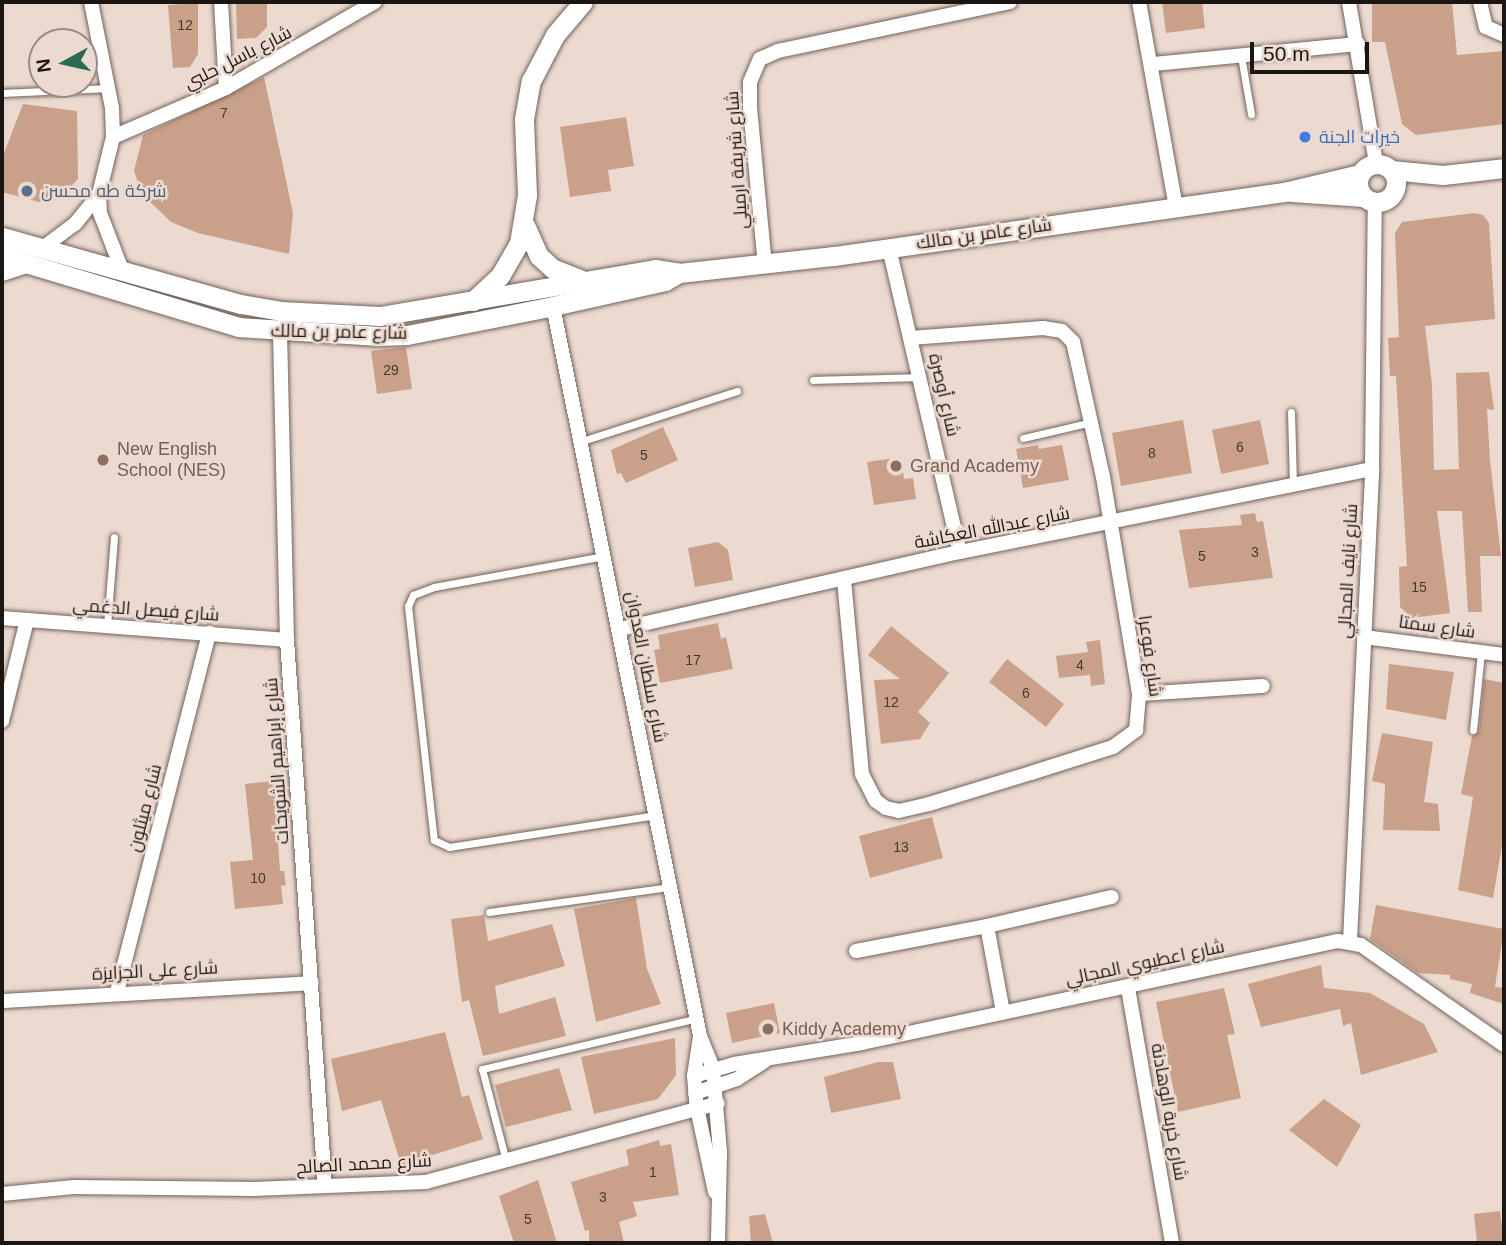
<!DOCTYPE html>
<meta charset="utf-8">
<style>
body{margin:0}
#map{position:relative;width:1506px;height:1245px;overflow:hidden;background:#ecdad1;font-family:Helvetica,Cairo,sans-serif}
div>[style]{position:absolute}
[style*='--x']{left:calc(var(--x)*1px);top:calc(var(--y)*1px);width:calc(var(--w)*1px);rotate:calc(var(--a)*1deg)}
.building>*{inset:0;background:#c9a089}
.roads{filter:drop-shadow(0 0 2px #72635a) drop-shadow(0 0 2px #72635a)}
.lane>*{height:7px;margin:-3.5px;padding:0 3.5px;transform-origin:3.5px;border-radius:3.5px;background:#fff}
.street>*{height:14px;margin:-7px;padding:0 7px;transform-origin:7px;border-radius:7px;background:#fff}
.secondary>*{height:19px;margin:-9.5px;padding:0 9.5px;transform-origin:9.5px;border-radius:9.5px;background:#fff}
.secondary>.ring{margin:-9.5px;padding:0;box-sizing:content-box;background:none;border:19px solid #fff;border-radius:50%}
.dots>*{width:19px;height:19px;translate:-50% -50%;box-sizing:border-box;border:4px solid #ecdad1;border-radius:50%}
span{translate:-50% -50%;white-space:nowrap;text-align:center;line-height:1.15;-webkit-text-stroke:5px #ecdad1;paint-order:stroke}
.number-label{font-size:14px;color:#473830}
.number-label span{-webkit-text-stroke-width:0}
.street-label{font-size:18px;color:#1c1613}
.shop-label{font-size:18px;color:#366cbe}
.left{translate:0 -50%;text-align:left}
.service-label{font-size:18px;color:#4e5e75}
.education-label{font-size:18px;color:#785e54}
.frame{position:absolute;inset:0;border:4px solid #1c1613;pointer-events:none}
.north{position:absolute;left:28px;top:28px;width:70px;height:70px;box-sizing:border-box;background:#ecdad1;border:2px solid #998c85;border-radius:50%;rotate:262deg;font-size:19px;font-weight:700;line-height:28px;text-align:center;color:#1c1613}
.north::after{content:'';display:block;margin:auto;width:24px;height:32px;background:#2c6a56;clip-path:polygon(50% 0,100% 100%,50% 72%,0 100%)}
.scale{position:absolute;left:1250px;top:42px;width:119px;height:32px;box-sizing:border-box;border:4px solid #1c1613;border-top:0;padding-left:9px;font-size:21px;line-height:24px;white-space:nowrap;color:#1c1613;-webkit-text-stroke:5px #ecdad1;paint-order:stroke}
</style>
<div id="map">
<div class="building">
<i style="clip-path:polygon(236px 2px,267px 2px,267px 27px,256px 38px,237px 39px)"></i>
<i style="clip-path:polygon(1162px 2px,1202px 2px,1205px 28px,1166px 33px)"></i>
<i style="clip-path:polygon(1372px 2px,1452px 2px,1457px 55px,1504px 51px,1504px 124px,1416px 135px,1402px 124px,1385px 42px,1372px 42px)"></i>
<i style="clip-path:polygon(198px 3px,198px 54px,190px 67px,173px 68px,168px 5px)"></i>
<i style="clip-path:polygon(264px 77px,293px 213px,289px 254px,198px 233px,171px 222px,143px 195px,134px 171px,143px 135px)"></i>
<i style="clip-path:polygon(23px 104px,77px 111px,78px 179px,59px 199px,39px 202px,2px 192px,2px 158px)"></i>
<i style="clip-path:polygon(626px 117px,634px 166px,608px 170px,611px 191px,570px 197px,560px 127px)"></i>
<i style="clip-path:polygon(1474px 213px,1483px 215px,1489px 223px,1495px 319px,1425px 326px,1432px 384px,1434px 470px,1459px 469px,1456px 373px,1489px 372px,1494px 410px,1487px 409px,1490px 460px,1501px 556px,1480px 556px,1482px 612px,1468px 612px,1462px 511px,1437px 511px,1450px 613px,1412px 618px,1400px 607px,1399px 567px,1407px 566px,1396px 376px,1390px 376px,1388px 338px,1399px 337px,1395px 233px,1402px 222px)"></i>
<i style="clip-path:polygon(406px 347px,412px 389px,377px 394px,371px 351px)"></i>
<i style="clip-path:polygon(1183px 420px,1192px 473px,1121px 486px,1112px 433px)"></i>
<i style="clip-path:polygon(1260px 420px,1269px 464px,1221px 474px,1212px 430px)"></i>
<i style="clip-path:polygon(663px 427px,678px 460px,626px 483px,621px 473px,617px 474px,611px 450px)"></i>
<i style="clip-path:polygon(1038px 445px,1039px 449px,1062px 445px,1069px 480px,1023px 488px,1016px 449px)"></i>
<i style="clip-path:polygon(901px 457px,904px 479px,913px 478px,916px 499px,874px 505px,867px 462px)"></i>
<i style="clip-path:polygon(1255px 513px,1257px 522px,1263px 521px,1273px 578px,1189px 588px,1179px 530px,1242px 525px,1240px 515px)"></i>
<i style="clip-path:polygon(718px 542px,728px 550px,733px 580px,695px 587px,688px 548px)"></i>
<i style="clip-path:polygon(718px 623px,721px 639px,726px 637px,733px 669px,660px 683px,654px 650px,660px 649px,658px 635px)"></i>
<i style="clip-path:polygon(891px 626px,949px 673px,918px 712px,930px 723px,920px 739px,881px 744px,874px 680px,900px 679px,868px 655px)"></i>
<i style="clip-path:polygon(1100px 640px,1105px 684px,1091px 686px,1090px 675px,1059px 678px,1056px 656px,1088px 652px,1086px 642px)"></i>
<i style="clip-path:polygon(1007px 659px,1064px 704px,1046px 727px,989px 682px)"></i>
<i style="clip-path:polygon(1389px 664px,1454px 672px,1446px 720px,1386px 709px)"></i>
<i style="clip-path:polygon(1484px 679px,1504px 683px,1504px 833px,1493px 898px,1458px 890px,1473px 797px,1461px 794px,1472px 736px,1479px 731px)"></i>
<i style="clip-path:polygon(1382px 733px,1433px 742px,1424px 802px,1438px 804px,1440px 831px,1383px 830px,1385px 784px,1372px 781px)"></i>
<i style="clip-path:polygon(274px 781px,280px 871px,284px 871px,286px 885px,281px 886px,283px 904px,235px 909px,230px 862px,253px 860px,245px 784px)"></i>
<i style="clip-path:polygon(932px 817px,943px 858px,870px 878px,859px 836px)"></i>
<i style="clip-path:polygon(636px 898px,647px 969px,661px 1004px,596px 1022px,574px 909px)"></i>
<i style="clip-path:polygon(1376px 905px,1504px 929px,1495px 987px,1504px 988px,1504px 1004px,1470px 993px,1472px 984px,1450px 979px,1450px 975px,1418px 973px,1370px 939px)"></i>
<i style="clip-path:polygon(484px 915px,488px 941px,552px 924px,565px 966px,495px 986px,499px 1014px,555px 997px,566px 1036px,483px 1056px,469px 1000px,462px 1002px,451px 919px)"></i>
<i style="clip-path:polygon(1321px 965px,1324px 988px,1370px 993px,1424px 1024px,1438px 1052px,1361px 1075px,1351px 1023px,1343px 1026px,1340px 1009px,1261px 1027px,1248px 984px)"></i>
<i style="clip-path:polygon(1224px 988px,1235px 1034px,1227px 1035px,1241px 1098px,1178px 1112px,1156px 1002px)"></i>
<i style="clip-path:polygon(774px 1003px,780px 1033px,732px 1043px,726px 1013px)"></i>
<i style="clip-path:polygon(445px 1032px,462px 1097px,469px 1095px,483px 1139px,401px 1165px,381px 1100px,342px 1111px,331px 1059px)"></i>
<i style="clip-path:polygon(675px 1038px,676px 1075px,658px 1099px,594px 1114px,581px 1057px)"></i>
<i style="clip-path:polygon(878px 1062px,893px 1062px,901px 1099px,831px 1113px,824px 1077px)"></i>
<i style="clip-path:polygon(559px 1068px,572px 1110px,506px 1127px,495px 1085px)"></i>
<i style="clip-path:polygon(1324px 1099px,1361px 1125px,1337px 1167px,1289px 1130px)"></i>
<i style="clip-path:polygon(659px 1140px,660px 1146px,671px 1144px,679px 1195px,633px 1202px,637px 1216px,619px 1222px,624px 1243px,589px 1243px,589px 1230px,585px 1231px,571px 1182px,629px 1165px,626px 1150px)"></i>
<i style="clip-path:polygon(538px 1180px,557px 1243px,514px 1243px,499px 1196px)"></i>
<i style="clip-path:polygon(1500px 1211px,1504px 1243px,1477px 1243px,1474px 1214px)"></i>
<i style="clip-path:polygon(765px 1214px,773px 1243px,751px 1243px,749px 1216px)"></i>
</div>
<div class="roads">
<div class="lane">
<i style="--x:1241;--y:56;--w:59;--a:80.2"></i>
<i style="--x:2;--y:93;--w:107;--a:-2.7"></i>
<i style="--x:813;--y:380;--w:107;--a:-1.6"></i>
<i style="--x:1291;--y:412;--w:72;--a:88.4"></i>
<i style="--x:1023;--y:438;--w:71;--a:-13.1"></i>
<i style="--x:582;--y:441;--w:163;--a:-17.9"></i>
<i style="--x:604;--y:556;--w:173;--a:169.7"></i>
<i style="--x:434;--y:587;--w:22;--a:159"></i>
<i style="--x:413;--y:595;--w:12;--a:114"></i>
<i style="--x:408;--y:606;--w:235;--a:83.7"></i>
<i style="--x:434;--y:840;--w:17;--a:25"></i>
<i style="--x:449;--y:847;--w:208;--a:-8.8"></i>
<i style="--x:107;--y:626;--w:89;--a:-85.5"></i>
<i style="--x:1473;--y:730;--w:78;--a:-84.1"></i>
<i style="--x:489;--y:912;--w:183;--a:-7.9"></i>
<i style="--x:506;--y:1161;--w:95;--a:-104.6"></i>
<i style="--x:482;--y:1069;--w:221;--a:-13.3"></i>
</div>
<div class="street">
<i style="--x:91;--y:2;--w:108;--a:78.8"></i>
<i style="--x:112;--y:108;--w:29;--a:88"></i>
<i style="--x:113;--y:137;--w:59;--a:103.8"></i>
<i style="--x:99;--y:194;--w:19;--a:87"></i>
<i style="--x:100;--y:213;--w:61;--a:68.9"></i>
<i style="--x:221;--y:2;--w:86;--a:86.7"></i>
<i style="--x:1139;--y:2;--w:209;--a:79.8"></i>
<i style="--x:1349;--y:2;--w:164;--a:80.5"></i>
<i style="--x:1480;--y:2;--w:26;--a:77"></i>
<i style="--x:1486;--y:27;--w:20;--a:24"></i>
<i style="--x:1153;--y:64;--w:206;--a:-5.6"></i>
<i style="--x:113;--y:137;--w:123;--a:-23.4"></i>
<i style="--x:226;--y:88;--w:172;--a:-30"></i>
<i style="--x:44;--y:247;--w:39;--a:-37"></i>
<i style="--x:75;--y:224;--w:38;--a:-51"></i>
<i style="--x:889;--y:248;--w:312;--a:76.9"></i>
<i style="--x:765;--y:266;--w:159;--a:-95.4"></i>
<i style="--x:750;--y:108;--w:26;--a:-90"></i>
<i style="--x:750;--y:82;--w:25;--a:-67"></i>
<i style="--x:760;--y:59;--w:20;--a:-24"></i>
<i style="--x:778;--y:51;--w:237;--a:-11.9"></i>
<i style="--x:2;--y:274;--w:29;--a:-18"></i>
<i style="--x:553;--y:306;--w:745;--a:78.61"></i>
<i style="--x:700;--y:1036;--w:35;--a:68"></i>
<i style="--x:713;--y:1069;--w:83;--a:85.2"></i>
<i style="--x:720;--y:1152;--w:91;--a:91.3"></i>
<i style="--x:280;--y:332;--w:308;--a:88.7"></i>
<i style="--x:287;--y:640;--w:547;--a:86.02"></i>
<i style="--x:844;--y:580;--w:195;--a:84.7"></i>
<i style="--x:862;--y:774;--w:30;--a:63"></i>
<i style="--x:876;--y:801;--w:12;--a:35"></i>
<i style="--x:886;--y:808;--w:13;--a:13"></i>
<i style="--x:899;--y:811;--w:31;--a:-13"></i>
<i style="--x:929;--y:804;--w:107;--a:-16.9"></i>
<i style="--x:1031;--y:773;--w:86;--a:-17.6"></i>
<i style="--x:1113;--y:747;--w:29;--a:-36"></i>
<i style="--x:1136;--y:730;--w:36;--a:-85"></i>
<i style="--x:1139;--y:694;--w:220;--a:-99.4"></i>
<i style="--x:1103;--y:477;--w:138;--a:-102.5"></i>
<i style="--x:1073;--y:342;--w:16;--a:-135"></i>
<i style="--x:1062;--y:331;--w:19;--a:-171"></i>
<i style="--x:1043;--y:328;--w:133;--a:175.7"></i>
<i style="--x:2;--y:618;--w:286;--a:4.4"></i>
<i style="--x:620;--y:629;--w:349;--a:-12.8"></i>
<i style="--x:960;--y:552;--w:420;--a:-11.4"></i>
<i style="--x:1364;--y:637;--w:141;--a:7.3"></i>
<i style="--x:1139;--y:694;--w:124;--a:-3.7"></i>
<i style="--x:2;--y:721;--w:104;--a:-76.1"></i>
<i style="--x:1350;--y:941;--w:473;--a:-87.3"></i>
<i style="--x:1372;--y:469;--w:268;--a:-89.4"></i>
<i style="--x:856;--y:951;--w:133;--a:-10.8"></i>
<i style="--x:1128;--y:988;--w:259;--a:80.2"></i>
<i style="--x:117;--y:992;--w:371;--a:-75.6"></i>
<i style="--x:2;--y:1001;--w:310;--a:-3.3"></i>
<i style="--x:1003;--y:1012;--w:87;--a:-100.5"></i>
<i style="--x:987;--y:926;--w:128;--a:-13.1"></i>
<i style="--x:700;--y:1036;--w:40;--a:98.5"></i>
<i style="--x:694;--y:1076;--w:32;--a:85"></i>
<i style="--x:697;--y:1108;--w:86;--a:77.9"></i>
<i style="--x:694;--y:1076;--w:42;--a:-16.7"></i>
<i style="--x:734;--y:1064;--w:130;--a:-9.3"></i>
<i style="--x:862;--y:1043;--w:487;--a:-12.1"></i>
<i style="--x:1338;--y:941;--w:23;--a:10"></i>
<i style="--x:1361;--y:945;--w:174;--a:35"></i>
<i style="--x:695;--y:1093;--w:44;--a:-18.4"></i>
<i style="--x:737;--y:1079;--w:33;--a:-33"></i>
<i style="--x:2;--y:1194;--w:72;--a:-5.6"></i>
<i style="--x:74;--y:1187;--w:180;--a:0.6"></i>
<i style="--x:254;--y:1189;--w:172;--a:-2.3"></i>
<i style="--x:426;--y:1182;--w:302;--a:-15.1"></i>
</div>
<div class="secondary">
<i class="ring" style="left:1358px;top:164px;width:19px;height:19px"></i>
<i style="--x:1391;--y:170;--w:52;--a:5.5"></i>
<i style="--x:1443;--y:175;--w:61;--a:-6.5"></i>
<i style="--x:1292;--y:192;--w:72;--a:4"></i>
<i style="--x:525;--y:225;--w:34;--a:66"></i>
<i style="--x:539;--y:256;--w:18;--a:43"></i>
<i style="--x:552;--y:268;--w:31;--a:22"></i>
<i style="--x:2;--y:237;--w:248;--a:15.7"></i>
<i style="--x:241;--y:304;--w:40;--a:10"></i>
<i style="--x:280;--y:311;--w:100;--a:2.9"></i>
<i style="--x:380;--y:316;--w:279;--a:-9.7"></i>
<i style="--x:655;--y:269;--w:24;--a:9"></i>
<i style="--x:679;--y:273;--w:156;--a:-6.3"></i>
<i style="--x:834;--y:256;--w:459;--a:-8.1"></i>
<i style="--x:1288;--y:191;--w:74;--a:-13.3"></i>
<i style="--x:2;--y:256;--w:246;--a:16.7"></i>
<i style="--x:238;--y:327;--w:141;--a:3.7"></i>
<i style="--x:379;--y:336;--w:28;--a:-2"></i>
<i style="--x:407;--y:335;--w:149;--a:-11.2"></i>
<i style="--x:553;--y:306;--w:115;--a:-12.6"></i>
<i style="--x:665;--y:281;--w:16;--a:-30"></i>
<i style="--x:473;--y:301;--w:37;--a:-43"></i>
<i style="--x:500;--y:276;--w:38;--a:-60"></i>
<i style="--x:519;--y:243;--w:49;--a:-80.5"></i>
<i style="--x:527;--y:195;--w:76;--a:-92.3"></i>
<i style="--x:524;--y:119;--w:39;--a:-80"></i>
<i style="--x:531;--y:81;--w:52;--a:-62.4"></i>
<i style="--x:555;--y:35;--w:43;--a:-49.7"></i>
</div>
</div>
<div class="dots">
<i style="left:1305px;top:137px;background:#3f7fe0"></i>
<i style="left:27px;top:191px;background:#5c6f8a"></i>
<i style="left:103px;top:460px;background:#8d6e63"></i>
<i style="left:896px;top:466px;background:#8d6e63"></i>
<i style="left:768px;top:1029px;background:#8d6e63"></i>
</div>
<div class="number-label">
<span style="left:185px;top:25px">12</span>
<span style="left:224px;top:113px">7</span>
<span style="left:391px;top:370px">29</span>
<span style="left:1240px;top:447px">6</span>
<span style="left:1152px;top:453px">8</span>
<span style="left:644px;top:455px">5</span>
<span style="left:1255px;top:552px">3</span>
<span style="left:1202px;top:556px">5</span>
<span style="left:1419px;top:587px">15</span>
<span style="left:693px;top:660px">17</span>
<span style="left:1080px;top:665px">4</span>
<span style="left:1026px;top:693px">6</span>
<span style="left:891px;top:702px">12</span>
<span style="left:901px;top:847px">13</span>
<span style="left:258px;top:878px">10</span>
<span style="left:653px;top:1172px">1</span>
<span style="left:603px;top:1197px">3</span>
<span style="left:528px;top:1219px">5</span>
</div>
<div class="street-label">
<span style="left:238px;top:58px;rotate:-27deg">شارع باسل حلبي</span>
<span style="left:737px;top:160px;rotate:-94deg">شارع شريفة ارميلي</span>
<span style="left:984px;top:234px;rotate:-8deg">شارع عامر بن مالك</span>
<span style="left:339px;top:332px;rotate:1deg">شارع عامر بن مالك</span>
<span style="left:944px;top:395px;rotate:77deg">شارع أوصرة</span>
<span style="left:992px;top:528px;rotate:-11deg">شارع عبدالله العكاشة</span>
<span style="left:1348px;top:571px;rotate:-87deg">شارع نايف المجالي</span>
<span style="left:146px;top:610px;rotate:4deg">شارع فيصل الدغمي</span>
<span style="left:1437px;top:627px;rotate:8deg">شارع سمتا</span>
<span style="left:1150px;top:656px;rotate:82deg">شارع فوعرا</span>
<span style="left:646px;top:667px;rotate:79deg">شارع سلطان العدوان</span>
<span style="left:277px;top:761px;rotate:-94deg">شارع إبراهيم الشويحات</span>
<span style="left:145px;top:808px;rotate:-76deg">شارع ميثلون</span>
<span style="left:1145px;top:963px;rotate:-12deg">شارع اعطيوي المجالي</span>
<span style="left:155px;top:971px;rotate:-3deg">شارع علي الجزايزة</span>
<span style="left:1169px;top:1112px;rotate:80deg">شارع خربة الوهادنة</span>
<span style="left:364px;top:1164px;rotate:-3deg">شارع محمد الصالح</span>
</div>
<div class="shop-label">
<span class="left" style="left:1319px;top:137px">خيرات الجنة</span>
</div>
<div class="service-label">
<span class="left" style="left:41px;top:191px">شركة طه محسن</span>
</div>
<div class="education-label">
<span class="left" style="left:117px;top:460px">New English<br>School (NES)</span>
<span class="left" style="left:910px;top:466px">Grand Academy</span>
<span class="left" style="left:782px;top:1029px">Kiddy Academy</span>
</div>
<div class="frame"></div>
<div class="north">N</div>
<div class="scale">50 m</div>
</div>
